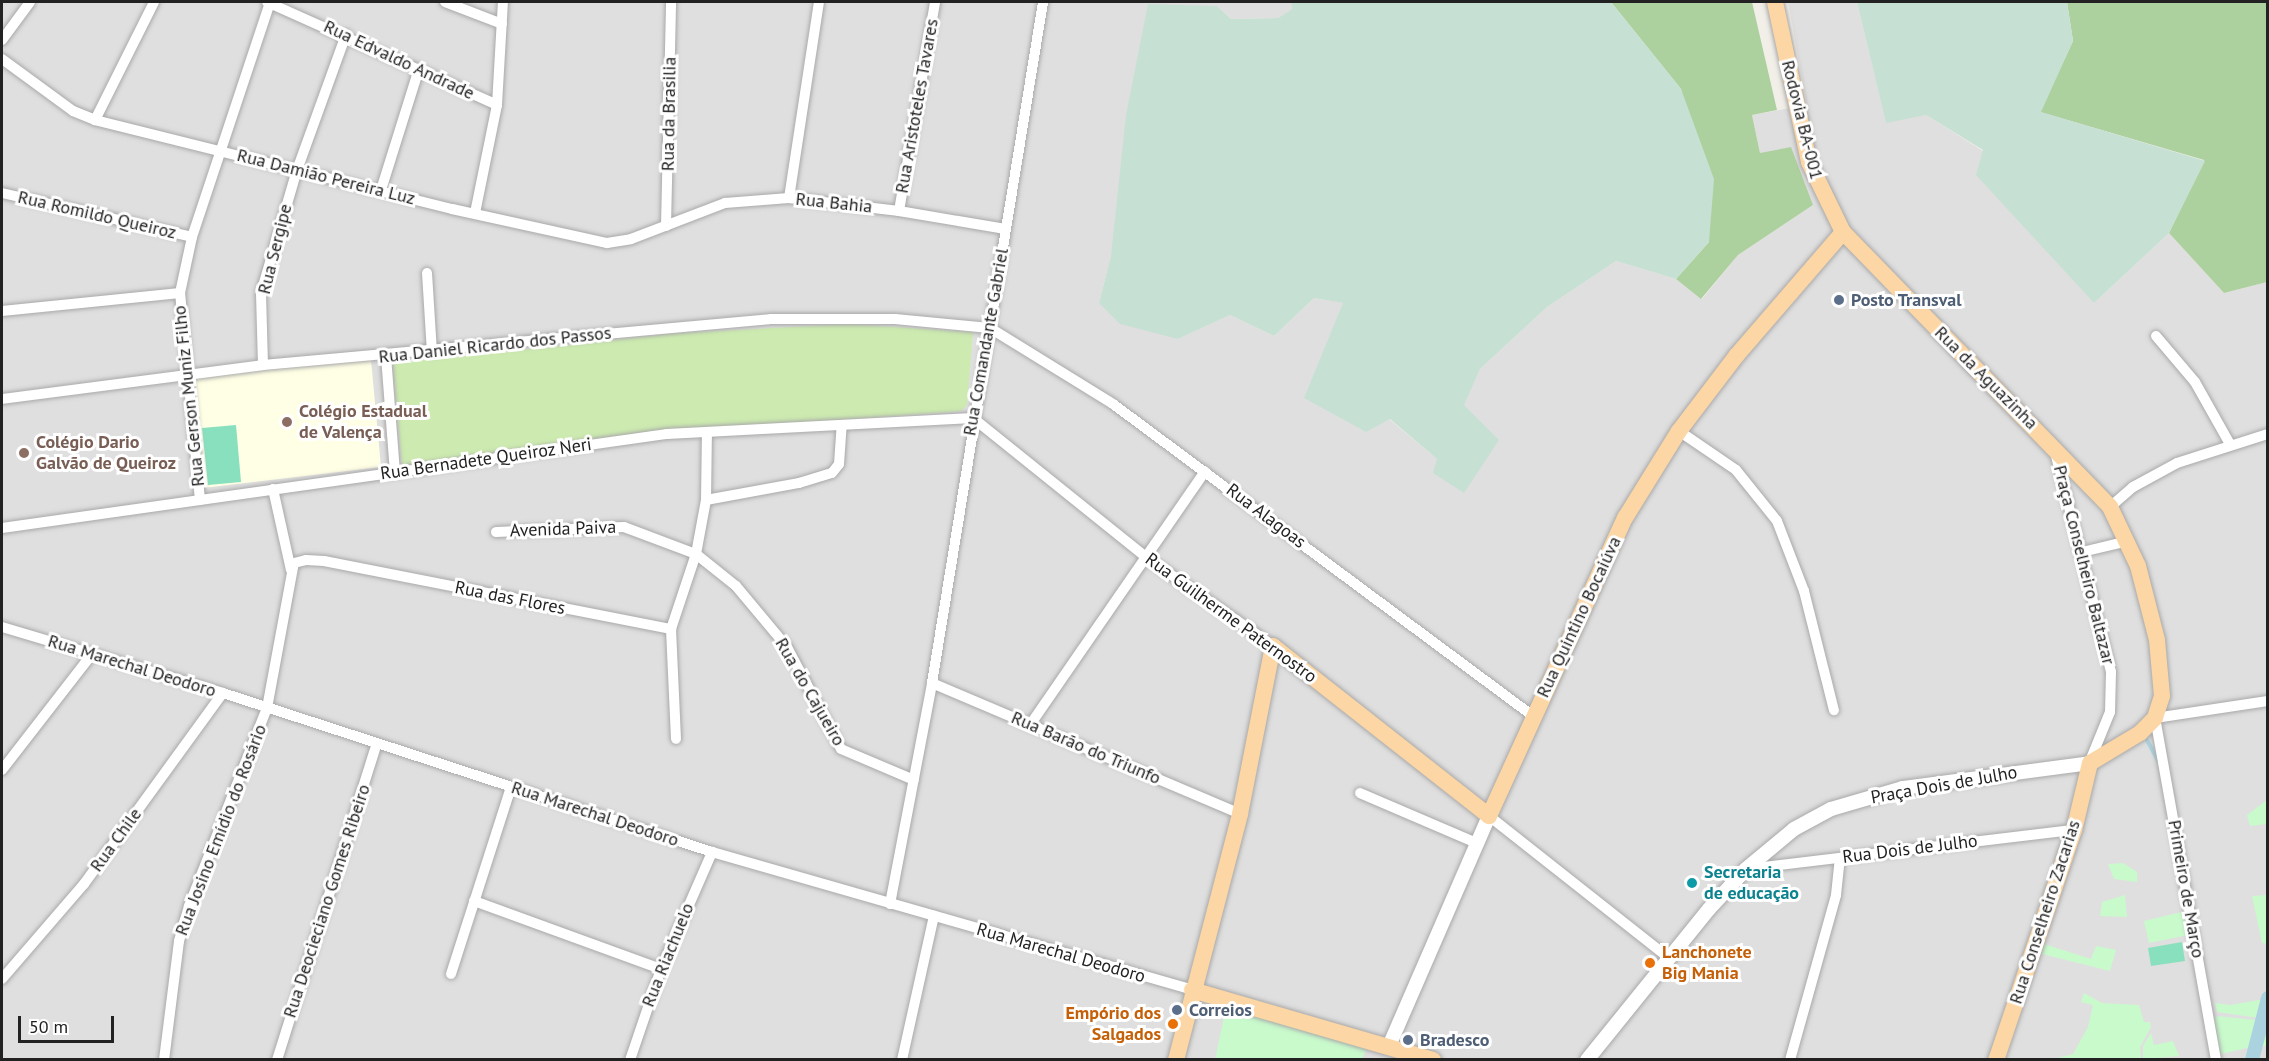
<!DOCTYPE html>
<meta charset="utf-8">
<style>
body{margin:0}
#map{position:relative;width:2269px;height:1061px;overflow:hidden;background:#f2efe9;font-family:"PT Sans",sans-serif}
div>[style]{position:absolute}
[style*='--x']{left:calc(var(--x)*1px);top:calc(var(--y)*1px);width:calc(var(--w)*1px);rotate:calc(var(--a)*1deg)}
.residential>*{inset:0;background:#e0dfdf}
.education>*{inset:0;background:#ffffe5}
.grass>*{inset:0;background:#cdebb0}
.forest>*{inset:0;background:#add19e}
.wetland>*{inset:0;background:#c6e0d4}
.park>*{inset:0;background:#c8facc}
.pitch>*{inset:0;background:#88e0be}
.stream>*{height:4px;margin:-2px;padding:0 2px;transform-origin:2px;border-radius:2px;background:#aad3df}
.canal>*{height:14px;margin:-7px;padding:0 7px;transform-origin:7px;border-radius:7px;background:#aad3df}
.roads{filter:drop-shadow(0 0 2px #a9a9a9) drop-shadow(0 0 2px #a9a9a9)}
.minor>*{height:10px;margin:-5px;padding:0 5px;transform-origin:5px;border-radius:5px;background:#fff}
.tertiary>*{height:14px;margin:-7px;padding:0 7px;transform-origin:7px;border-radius:7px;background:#fff}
.primary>*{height:16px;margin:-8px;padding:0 8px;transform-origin:8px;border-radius:8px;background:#fcd6a4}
.dots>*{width:16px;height:16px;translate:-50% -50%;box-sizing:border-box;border:3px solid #fff;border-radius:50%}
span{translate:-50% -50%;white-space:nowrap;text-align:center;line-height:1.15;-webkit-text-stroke:6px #fff;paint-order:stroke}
.street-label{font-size:18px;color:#222}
.service-label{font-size:18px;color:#4e5e75;font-weight:700}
.left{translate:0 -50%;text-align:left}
.education-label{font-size:18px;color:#785e54;font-weight:700}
.culture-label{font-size:18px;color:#0d838f;font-weight:700}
.food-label{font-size:18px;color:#c56008;font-weight:700}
.right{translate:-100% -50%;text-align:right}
.frame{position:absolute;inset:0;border:3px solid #222;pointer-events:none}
.scale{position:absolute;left:18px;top:1016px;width:96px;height:27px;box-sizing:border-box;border:3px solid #222;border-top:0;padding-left:8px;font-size:18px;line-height:21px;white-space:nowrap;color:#222;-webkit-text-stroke:4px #fff;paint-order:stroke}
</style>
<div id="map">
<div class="residential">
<i style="clip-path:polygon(evenodd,2px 2px,1291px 2px,1292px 9px,1278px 18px,1231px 19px,1217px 6px,1111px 256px,1099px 303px,1178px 339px,1230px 315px,1274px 336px,1314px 298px,1344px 303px,1389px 419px,1437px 459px,1480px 369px,1547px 307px,1616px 261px,1676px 279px,1702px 299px,1738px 255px,1813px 205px,1760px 153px,1752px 115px,1807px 105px,1788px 2px,1857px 2px,1886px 122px,1926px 115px,1983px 151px,2094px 303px,2169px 233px,2224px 293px,2267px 282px,2267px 1059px,2px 1060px,2px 2px,848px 324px,937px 413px,624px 435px,848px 324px)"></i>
</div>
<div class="education">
<i style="clip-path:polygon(371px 360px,381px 467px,203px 488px,192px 377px)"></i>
</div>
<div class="grass">
<i style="clip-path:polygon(848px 324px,973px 332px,967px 405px,961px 411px,937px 413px,624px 435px,402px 466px,393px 363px,678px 333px)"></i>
</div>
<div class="forest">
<i style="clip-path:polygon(1611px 2px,1752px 2px,1777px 110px,1752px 115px,1760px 153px,1791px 147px,1813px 205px,1738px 255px,1701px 299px,1676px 279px,1709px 242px,1681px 89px)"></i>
<i style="clip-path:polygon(2067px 2px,2267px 2px,2267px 282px,2224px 293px,2169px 233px,2204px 160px,2040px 112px,2073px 41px)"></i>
</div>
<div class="wetland">
<i style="clip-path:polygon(1291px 2px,1611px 2px,1681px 89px,1714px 179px,1709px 242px,1676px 279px,1616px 261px,1547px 307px,1480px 369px,1464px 405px,1499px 440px,1464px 493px,1433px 473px,1437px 459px,1390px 419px,1366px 432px,1304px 398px,1343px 303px,1314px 298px,1274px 336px,1230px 315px,1178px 339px,1120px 324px,1099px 303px,1111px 256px,1126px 115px,1148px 4px,1217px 6px,1231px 19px,1278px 18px,1292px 9px)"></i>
<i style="clip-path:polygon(1857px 2px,2067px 2px,2073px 41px,2041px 112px,2205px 161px,2169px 233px,2094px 303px,1976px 175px,1983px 150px,1926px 115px,1886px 123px)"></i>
</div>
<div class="park">
<i style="clip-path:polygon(2267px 800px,2267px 824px,2250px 826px,2247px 815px)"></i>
<i style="clip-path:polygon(2123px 863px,2137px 872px,2137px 882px,2114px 879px,2108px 864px)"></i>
<i style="clip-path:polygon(2125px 895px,2127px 917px,2100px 916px,2102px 902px)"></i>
<i style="clip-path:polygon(2267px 895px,2268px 895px,2267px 944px,2262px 943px,2252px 896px)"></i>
<i style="clip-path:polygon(2186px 911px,2188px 935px,2149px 943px,2144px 921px)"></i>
<i style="clip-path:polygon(2044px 944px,2091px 959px,2096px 946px,2116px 950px,2110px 971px,2042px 954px)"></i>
<i style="clip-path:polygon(2084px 993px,2102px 1003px,2139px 1005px,2144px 1022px,2150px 1022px,2151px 1027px,2140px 1047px,2141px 1059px,2054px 1059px,2073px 1054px,2088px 1027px,2093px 1005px,2081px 1002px)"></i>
<i style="clip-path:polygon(2265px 999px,2265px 1011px,2259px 1018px,2217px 1012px,2215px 1003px,2230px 1005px)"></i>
<i style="clip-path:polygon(1226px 1007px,1368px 1046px,1362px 1059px,1215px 1060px)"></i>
<i style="clip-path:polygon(2267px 1008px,2267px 1046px,2258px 1046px,2260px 1023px)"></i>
<i style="clip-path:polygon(2217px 1016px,2256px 1020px,2255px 1046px,2217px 1055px,2212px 1021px)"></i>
<i style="clip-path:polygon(2151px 1033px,2154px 1045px,2173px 1041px,2179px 1056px,2143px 1059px,2143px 1046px)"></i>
</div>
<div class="pitch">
<i style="clip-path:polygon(236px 425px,241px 482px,208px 485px,202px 428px)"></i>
<i style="clip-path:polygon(2182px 942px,2185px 961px,2151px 966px,2148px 948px)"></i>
</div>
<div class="stream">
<i style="--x:2147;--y:740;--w:24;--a:62"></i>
</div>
<div class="canal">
<i style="--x:2252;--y:1060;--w:64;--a:-75.5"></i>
</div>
<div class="roads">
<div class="minor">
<i style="--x:267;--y:2;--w:252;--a:24.1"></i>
<i style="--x:445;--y:2;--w:61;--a:21.1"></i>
<i style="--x:2;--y:40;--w:47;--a:-53.6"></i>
<i style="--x:2;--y:59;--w:88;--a:36.2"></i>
<i style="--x:73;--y:111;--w:24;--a:22"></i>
<i style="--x:95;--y:120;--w:368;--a:14"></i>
<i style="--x:452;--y:209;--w:159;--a:12.4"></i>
<i style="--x:607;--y:243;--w:24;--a:-9"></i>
<i style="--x:631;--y:239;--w:101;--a:-21"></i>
<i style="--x:725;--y:203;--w:64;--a:-4.5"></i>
<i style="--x:789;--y:198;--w:111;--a:6.7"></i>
<i style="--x:899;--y:211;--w:108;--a:9.6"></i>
<i style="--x:95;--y:120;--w:132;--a:-63.4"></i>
<i style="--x:381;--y:190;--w:127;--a:-72.6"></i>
<i style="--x:2;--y:193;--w:195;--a:13"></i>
<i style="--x:789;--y:198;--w:198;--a:-81.3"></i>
<i style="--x:899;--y:211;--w:212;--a:-80.2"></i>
<i style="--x:475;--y:213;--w:110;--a:-78.5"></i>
<i style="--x:497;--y:105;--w:103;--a:-86.7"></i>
<i style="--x:666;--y:226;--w:224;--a:-88.7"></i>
<i style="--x:427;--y:273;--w:79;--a:86.4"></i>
<i style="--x:2;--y:311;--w:179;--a:-5.8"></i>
<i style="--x:2156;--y:336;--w:60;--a:49.7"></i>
<i style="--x:2195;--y:382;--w:71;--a:60.6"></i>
<i style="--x:386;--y:356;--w:116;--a:85.6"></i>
<i style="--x:263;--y:365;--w:72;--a:-91.6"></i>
<i style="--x:261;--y:293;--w:128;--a:-73.7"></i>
<i style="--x:297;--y:170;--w:144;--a:-70.1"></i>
<i style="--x:2;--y:399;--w:263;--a:-7.4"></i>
<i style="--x:263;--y:365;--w:510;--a:-5.17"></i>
<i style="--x:771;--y:319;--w:124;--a:0"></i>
<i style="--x:895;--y:319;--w:95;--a:5.4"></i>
<i style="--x:990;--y:328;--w:145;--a:31.7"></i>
<i style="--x:1113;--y:404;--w:523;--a:36.61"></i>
<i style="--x:1679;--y:431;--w:69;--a:34.4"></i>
<i style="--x:1736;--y:470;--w:65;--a:51.2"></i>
<i style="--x:1777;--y:521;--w:75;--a:68.9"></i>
<i style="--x:1804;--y:591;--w:123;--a:75.9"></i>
<i style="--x:2055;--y:452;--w:227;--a:75.7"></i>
<i style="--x:2111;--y:672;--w:40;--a:91.4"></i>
<i style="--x:2110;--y:712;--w:53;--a:112.2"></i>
<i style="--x:273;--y:489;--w:83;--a:77.5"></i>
<i style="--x:200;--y:500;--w:208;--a:-95.5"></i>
<i style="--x:180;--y:293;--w:57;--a:-77.9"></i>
<i style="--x:192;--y:237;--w:248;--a:-71.6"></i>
<i style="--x:706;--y:500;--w:95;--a:-10.4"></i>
<i style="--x:799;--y:483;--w:34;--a:-17"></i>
<i style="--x:832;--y:473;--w:11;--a:-52"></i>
<i style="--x:839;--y:464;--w:39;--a:-86"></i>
<i style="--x:2110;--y:507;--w:30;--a:-41"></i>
<i style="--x:2133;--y:487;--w:50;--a:-28.6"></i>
<i style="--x:2177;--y:463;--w:96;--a:-17.7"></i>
<i style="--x:2;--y:528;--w:672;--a:-8.05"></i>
<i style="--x:667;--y:434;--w:306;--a:-3"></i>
<i style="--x:973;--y:418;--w:223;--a:38.8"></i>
<i style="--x:1147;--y:558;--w:154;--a:34.9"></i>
<i style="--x:496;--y:532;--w:128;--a:-2.2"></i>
<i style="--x:624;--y:527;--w:77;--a:20.6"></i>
<i style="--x:696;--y:554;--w:51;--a:38.7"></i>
<i style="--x:736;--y:586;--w:80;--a:50.1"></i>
<i style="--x:787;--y:647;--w:115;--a:62.1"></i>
<i style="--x:841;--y:749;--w:79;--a:23"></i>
<i style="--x:2082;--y:552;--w:47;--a:-13.4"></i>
<i style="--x:2;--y:627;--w:231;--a:16.6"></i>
<i style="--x:223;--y:693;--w:514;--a:18.01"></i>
<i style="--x:712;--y:852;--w:499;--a:16"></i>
<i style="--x:671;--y:629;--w:110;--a:87.4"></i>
<i style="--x:932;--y:683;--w:335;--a:23"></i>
<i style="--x:1030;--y:725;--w:308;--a:-55.4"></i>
<i style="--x:2;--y:770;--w:147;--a:-52.2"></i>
<i style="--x:1360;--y:793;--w:129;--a:23.2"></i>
<i style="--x:1489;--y:816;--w:229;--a:38.3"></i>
<i style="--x:1746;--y:869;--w:330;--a:-6.8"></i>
<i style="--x:474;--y:901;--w:199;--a:20"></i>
<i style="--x:890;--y:904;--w:225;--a:-79.2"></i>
<i style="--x:932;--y:683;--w:690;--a:-80.74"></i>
<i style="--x:451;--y:974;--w:196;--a:-72.2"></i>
<i style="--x:2;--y:979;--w:125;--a:-49.2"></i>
<i style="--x:84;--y:884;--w:236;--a:-54"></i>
<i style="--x:164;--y:1060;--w:120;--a:-82.8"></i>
<i style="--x:179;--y:941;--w:36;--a:-74"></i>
<i style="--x:189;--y:906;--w:213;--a:-68.5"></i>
<i style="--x:267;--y:708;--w:147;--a:-79.5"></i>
<i style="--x:294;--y:563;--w:12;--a:-14"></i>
<i style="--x:306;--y:560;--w:18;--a:3"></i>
<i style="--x:324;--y:561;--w:354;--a:11.1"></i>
<i style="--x:671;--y:629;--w:79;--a:-71.6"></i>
<i style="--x:696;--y:554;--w:55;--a:-79.5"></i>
<i style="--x:706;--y:500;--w:68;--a:-89.2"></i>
<i style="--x:277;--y:1060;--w:332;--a:-72.5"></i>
<i style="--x:630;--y:1060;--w:96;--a:-71.2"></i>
<i style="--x:661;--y:969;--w:128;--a:-66.4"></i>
<i style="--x:902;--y:1060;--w:148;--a:-77.5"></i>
<i style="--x:1790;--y:1060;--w:171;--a:-74.4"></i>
<i style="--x:1836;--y:895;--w:37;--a:-84"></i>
<i style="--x:2216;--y:1060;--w:347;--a:-100.1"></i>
<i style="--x:2155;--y:718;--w:114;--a:-8.6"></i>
</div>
<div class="tertiary">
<i style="--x:1389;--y:1046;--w:251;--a:-66.5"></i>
<i style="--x:1587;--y:1060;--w:194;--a:-51.1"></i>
<i style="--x:1709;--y:909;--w:54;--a:-47.2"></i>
<i style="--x:1746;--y:869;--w:62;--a:-39.8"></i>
<i style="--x:1794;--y:829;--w:42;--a:-28.4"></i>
<i style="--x:1831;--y:809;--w:75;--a:-16.3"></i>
<i style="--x:1903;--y:788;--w:189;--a:-7.6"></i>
</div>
<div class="primary">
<i style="--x:1775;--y:2;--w:164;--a:78"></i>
<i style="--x:1809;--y:162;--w:78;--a:64.1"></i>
<i style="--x:1843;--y:232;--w:383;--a:45.8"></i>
<i style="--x:2110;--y:507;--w:65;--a:64.6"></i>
<i style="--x:2138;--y:566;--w:76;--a:75.6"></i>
<i style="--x:2157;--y:640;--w:56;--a:84.9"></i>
<i style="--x:2162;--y:696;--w:23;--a:108"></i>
<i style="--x:2155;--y:718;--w:21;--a:135"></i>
<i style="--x:2140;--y:733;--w:58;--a:149"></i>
<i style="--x:2090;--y:763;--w:69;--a:103.4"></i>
<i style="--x:2074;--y:830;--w:243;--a:108.7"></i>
<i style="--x:1192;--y:990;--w:251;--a:16.2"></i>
<i style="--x:1176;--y:1060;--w:254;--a:-75.4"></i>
<i style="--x:1240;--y:814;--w:171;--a:-78.9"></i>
<i style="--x:1273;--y:646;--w:275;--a:38.2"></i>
<i style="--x:1489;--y:816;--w:328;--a:-65.5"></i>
<i style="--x:1625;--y:518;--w:102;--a:-58.2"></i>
<i style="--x:1679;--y:431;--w:96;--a:-52.7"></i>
<i style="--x:1737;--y:355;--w:162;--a:-49.2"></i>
</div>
</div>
<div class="dots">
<i style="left:1839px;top:300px;background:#5c6f8a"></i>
<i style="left:287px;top:422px;background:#8d6e63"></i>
<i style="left:24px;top:453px;background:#8d6e63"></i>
<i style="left:1692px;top:883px;background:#0f9aa8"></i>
<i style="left:1650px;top:963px;background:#e8710a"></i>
<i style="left:1177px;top:1010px;background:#5c6f8a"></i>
<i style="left:1173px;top:1024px;background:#e8710a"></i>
<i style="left:1408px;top:1040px;background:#5c6f8a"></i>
</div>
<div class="street-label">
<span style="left:399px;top:60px;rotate:25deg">Rua Edvaldo Andrade</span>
<span style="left:917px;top:106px;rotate:-80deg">Rua Aristoteles Tavares</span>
<span style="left:669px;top:114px;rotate:-89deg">Rua da Brasilia</span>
<span style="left:1802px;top:120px;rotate:76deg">Rodovia BA-001</span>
<span style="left:326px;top:177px;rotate:14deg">Rua Damião Pereira Luz</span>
<span style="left:834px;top:203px;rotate:6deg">Rua Bahia</span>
<span style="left:97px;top:215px;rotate:13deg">Rua Romildo Queiroz</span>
<span style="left:275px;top:249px;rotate:-76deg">Rua Sergipe</span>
<span style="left:986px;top:342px;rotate:-80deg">Rua Comandante Gabriel</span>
<span style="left:495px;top:345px;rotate:-6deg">Rua Daniel Ricardo dos Passos</span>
<span style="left:1986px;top:378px;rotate:45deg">Rua da Aguazinha</span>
<span style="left:189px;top:396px;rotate:-96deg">Rua Gerson Muniz Filho</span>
<span style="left:486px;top:459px;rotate:-8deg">Rua Bernadete Queiroz Neri</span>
<span style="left:1266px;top:516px;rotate:37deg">Rua Alagoas</span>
<span style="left:563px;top:529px;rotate:-2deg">Avenida Paiva</span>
<span style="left:2084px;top:565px;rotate:76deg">Praça Conselheiro Baltazar</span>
<span style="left:510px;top:598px;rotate:11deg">Rua das Flores</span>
<span style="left:1579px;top:617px;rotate:-65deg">Rua Quintino Bocaiúva</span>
<span style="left:1231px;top:618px;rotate:36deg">Rua Guilherme Paternostro</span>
<span style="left:132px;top:666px;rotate:17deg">Rua Marechal Deodoro</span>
<span style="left:810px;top:692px;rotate:60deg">Rua do Cajueiro</span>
<span style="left:1086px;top:748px;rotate:23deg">Rua Barão do Triunfo</span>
<span style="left:1944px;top:785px;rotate:-10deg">Praça Dois de Julho</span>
<span style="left:595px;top:814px;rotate:18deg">Rua Marechal Deodoro</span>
<span style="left:221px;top:830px;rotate:-69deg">Rua Josino Emídio do Rosário</span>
<span style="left:116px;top:840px;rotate:-54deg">Rua Chile</span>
<span style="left:1910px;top:849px;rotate:-7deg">Rua Dois de Julho</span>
<span style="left:2186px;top:889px;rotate:80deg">Primeiro de Março</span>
<span style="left:327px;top:901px;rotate:-72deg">Rua Deocieciano Gomes Ribeiro</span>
<span style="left:2045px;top:912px;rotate:-72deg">Rua Conselheiro Zacarias</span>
<span style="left:1061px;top:953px;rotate:16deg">Rua Marechal Deodoro</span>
<span style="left:668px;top:955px;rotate:-68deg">Rua Riachuelo</span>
</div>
<div class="service-label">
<span class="left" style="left:1851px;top:300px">Posto Transval</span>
<span class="left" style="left:1189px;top:1010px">Correios</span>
<span class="left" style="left:1420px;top:1040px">Bradesco</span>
</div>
<div class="education-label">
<span class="left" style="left:299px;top:422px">Colégio Estadual<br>de Valença</span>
<span class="left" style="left:36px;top:453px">Colégio Dario<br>Galvão de Queiroz</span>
</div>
<div class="culture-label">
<span class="left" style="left:1704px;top:883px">Secretaria<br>de educação</span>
</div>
<div class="food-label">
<span class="left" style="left:1662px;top:963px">Lanchonete<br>Big Mania</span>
<span class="right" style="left:1161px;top:1024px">Empório dos<br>Salgados</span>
</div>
<div class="frame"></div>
<div class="scale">50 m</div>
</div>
